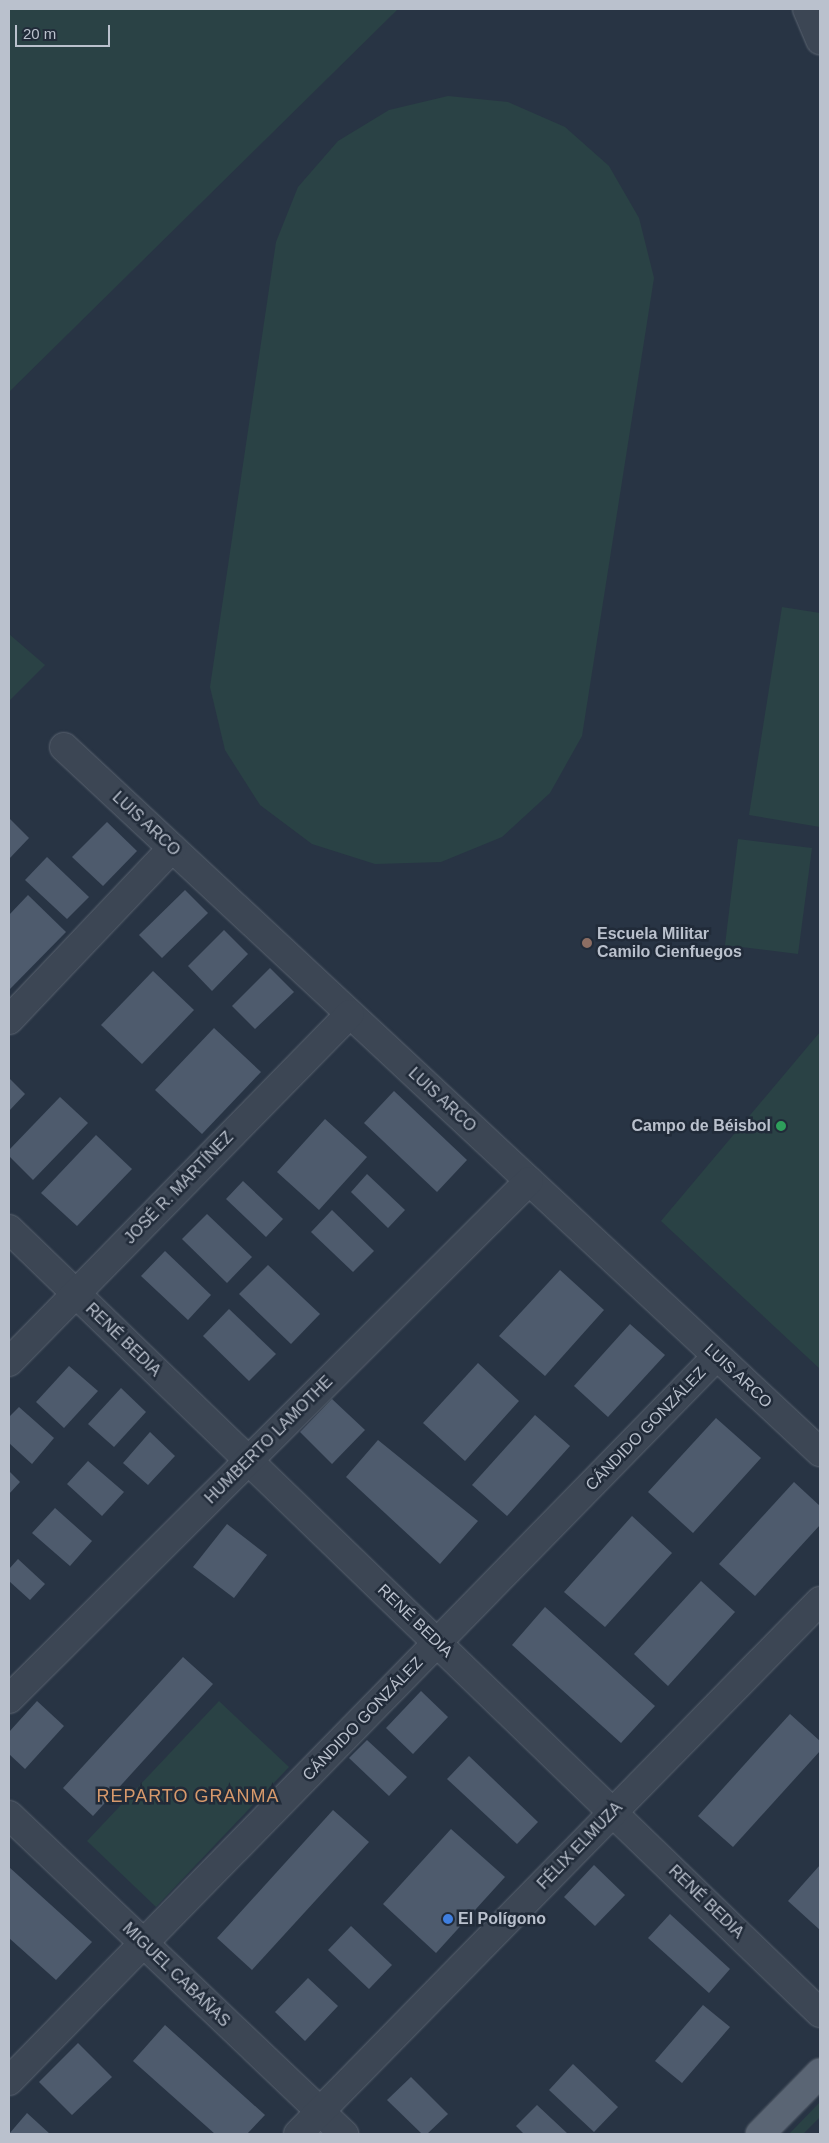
<!DOCTYPE html>
<meta charset="utf-8">
<style>
body{margin:0}
#map{position:relative;width:829px;height:2143px;overflow:hidden;background:#283444;font-family:Arial,sans-serif}
div>[style]{position:absolute}
[style*='--x']{left:calc(var(--x)*1px);top:calc(var(--y)*1px);width:calc(var(--w)*1px);rotate:calc(var(--a)*1deg)}
.green>*{inset:0;background:#2a4245}
.building>*{inset:0;background:#4e5b6d}
.roads{filter:drop-shadow(0 0 1px #5b6471) drop-shadow(0 0 1px #5b6471)}
.minor>*{height:28px;margin:-14px;padding:0 14px;transform-origin:14px;border-radius:14px;background:#3c4654}
.major>*{height:28px;margin:-14px;padding:0 14px;transform-origin:14px;border-radius:14px;background:#5a6574}
.dots>*{width:14px;height:14px;translate:-50% -50%;box-sizing:border-box;border:2px solid #212b39;border-radius:50%}
span{translate:-50% -50%;white-space:nowrap;text-align:center;line-height:1.15;-webkit-text-stroke:5px #212b39;paint-order:stroke}
.street-label{font-size:16px;color:#bac1cd}
.poi-label{font-size:16px;color:#bac1cd;font-weight:700}
.left{translate:0 -50%;text-align:left}
.right{translate:-100% -50%;text-align:right}
.neighbourhood-label{font-size:18px;color:#d7996b;letter-spacing:1px}
.frame{position:absolute;inset:0;border:10px solid #bac1cd;pointer-events:none}
.scale{position:absolute;left:15px;top:25px;width:95px;height:22px;box-sizing:border-box;border:2px solid #bac1cd;border-top:0;padding-left:6px;font-size:15px;line-height:18px;white-space:nowrap;color:#bac1cd;-webkit-text-stroke:4px #212b39;paint-order:stroke}
</style>
<div id="map">
<div class="green">
<i style="clip-path:polygon(9px 9px,398px 9px,9px 392px)"></i>
<i style="clip-path:polygon(448px 96px,508px 102px,565px 127px,609px 166px,639px 218px,654px 278px,582px 736px,550px 793px,502px 837px,441px 862px,375px 864px,312px 844px,260px 805px,225px 750px,210px 687px,276px 242px,298px 187px,338px 141px,389px 110px)"></i>
<i style="clip-path:polygon(782px 607px,820px 613px,820px 827px,749px 815px)"></i>
<i style="clip-path:polygon(9px 634px,45px 665px,9px 701px)"></i>
<i style="clip-path:polygon(738px 839px,812px 848px,798px 954px,725px 945px)"></i>
<i style="clip-path:polygon(820px 1032px,820px 1369px,661px 1221px)"></i>
<i style="clip-path:polygon(219px 1701px,289px 1767px,156px 1907px,87px 1841px)"></i>
<i style="clip-path:polygon(820px 2102px,820px 2117px,803px 2134px,789px 2134px)"></i>
</div>
<div class="building">
<i style="clip-path:polygon(9px 818px,29px 838px,9px 859px)"></i>
<i style="clip-path:polygon(107px 822px,137px 851px,103px 886px,72px 857px)"></i>
<i style="clip-path:polygon(47px 857px,89px 897px,67px 919px,25px 880px)"></i>
<i style="clip-path:polygon(185px 890px,208px 913px,162px 958px,139px 935px)"></i>
<i style="clip-path:polygon(28px 895px,66px 932px,9px 990px,9px 915px)"></i>
<i style="clip-path:polygon(224px 930px,248px 954px,212px 991px,188px 966px)"></i>
<i style="clip-path:polygon(270px 968px,294px 992px,255px 1029px,232px 1006px)"></i>
<i style="clip-path:polygon(153px 971px,194px 1010px,142px 1064px,101px 1025px)"></i>
<i style="clip-path:polygon(214px 1028px,261px 1072px,202px 1134px,155px 1090px)"></i>
<i style="clip-path:polygon(9px 1078px,25px 1094px,9px 1111px)"></i>
<i style="clip-path:polygon(394px 1091px,467px 1160px,437px 1192px,364px 1123px)"></i>
<i style="clip-path:polygon(60px 1097px,88px 1123px,33px 1180px,9px 1156px,9px 1150px)"></i>
<i style="clip-path:polygon(325px 1119px,367px 1157px,319px 1210px,277px 1172px)"></i>
<i style="clip-path:polygon(96px 1135px,132px 1169px,77px 1226px,41px 1193px)"></i>
<i style="clip-path:polygon(367px 1174px,405px 1210px,388px 1228px,351px 1192px)"></i>
<i style="clip-path:polygon(243px 1181px,283px 1219px,266px 1237px,226px 1199px)"></i>
<i style="clip-path:polygon(332px 1210px,374px 1251px,353px 1272px,311px 1232px)"></i>
<i style="clip-path:polygon(207px 1214px,252px 1257px,227px 1283px,182px 1239px)"></i>
<i style="clip-path:polygon(165px 1251px,211px 1295px,188px 1320px,141px 1276px)"></i>
<i style="clip-path:polygon(268px 1265px,320px 1314px,291px 1344px,239px 1294px)"></i>
<i style="clip-path:polygon(560px 1270px,604px 1310px,545px 1376px,499px 1336px)"></i>
<i style="clip-path:polygon(229px 1309px,276px 1354px,249px 1381px,203px 1336px)"></i>
<i style="clip-path:polygon(630px 1324px,665px 1355px,608px 1417px,574px 1386px)"></i>
<i style="clip-path:polygon(478px 1363px,519px 1401px,465px 1461px,423px 1423px)"></i>
<i style="clip-path:polygon(69px 1366px,98px 1391px,64px 1428px,36px 1402px)"></i>
<i style="clip-path:polygon(121px 1388px,146px 1412px,114px 1447px,88px 1424px)"></i>
<i style="clip-path:polygon(332px 1399px,365px 1430px,332px 1464px,300px 1432px)"></i>
<i style="clip-path:polygon(19px 1407px,54px 1438px,32px 1464px,9px 1443px,9px 1417px)"></i>
<i style="clip-path:polygon(535px 1415px,570px 1446px,507px 1516px,472px 1485px)"></i>
<i style="clip-path:polygon(716px 1418px,761px 1458px,693px 1533px,648px 1492px)"></i>
<i style="clip-path:polygon(150px 1432px,175px 1456px,148px 1485px,123px 1463px)"></i>
<i style="clip-path:polygon(378px 1440px,478px 1521px,440px 1564px,346px 1477px)"></i>
<i style="clip-path:polygon(88px 1461px,124px 1492px,102px 1516px,67px 1484px)"></i>
<i style="clip-path:polygon(9px 1471px,20px 1482px,9px 1494px)"></i>
<i style="clip-path:polygon(794px 1482px,820px 1506px,820px 1525px,755px 1596px,719px 1564px)"></i>
<i style="clip-path:polygon(55px 1508px,92px 1541px,70px 1566px,32px 1533px)"></i>
<i style="clip-path:polygon(632px 1516px,672px 1553px,605px 1627px,564px 1592px)"></i>
<i style="clip-path:polygon(227px 1524px,267px 1555px,234px 1598px,193px 1567px)"></i>
<i style="clip-path:polygon(18px 1559px,45px 1584px,30px 1600px,9px 1581px,9px 1569px)"></i>
<i style="clip-path:polygon(701px 1581px,735px 1612px,668px 1686px,634px 1654px)"></i>
<i style="clip-path:polygon(545px 1607px,655px 1706px,621px 1743px,512px 1645px)"></i>
<i style="clip-path:polygon(183px 1657px,213px 1684px,93px 1816px,63px 1788px)"></i>
<i style="clip-path:polygon(421px 1691px,448px 1717px,413px 1754px,386px 1728px)"></i>
<i style="clip-path:polygon(37px 1701px,64px 1726px,25px 1769px,9px 1754px,9px 1732px)"></i>
<i style="clip-path:polygon(790px 1714px,820px 1741px,820px 1751px,733px 1847px,698px 1816px)"></i>
<i style="clip-path:polygon(367px 1740px,407px 1777px,389px 1796px,349px 1758px)"></i>
<i style="clip-path:polygon(469px 1756px,538px 1822px,517px 1844px,447px 1779px)"></i>
<i style="clip-path:polygon(333px 1810px,369px 1842px,252px 1970px,217px 1938px)"></i>
<i style="clip-path:polygon(451px 1829px,505px 1877px,436px 1953px,383px 1904px)"></i>
<i style="clip-path:polygon(594px 1865px,625px 1895px,595px 1926px,564px 1897px)"></i>
<i style="clip-path:polygon(820px 1865px,820px 1930px,788px 1901px)"></i>
<i style="clip-path:polygon(9px 1867px,92px 1942px,56px 1980px,9px 1938px)"></i>
<i style="clip-path:polygon(670px 1914px,730px 1969px,709px 1993px,648px 1938px)"></i>
<i style="clip-path:polygon(351px 1926px,392px 1965px,369px 1989px,328px 1950px)"></i>
<i style="clip-path:polygon(308px 1978px,338px 2006px,305px 2041px,275px 2012px)"></i>
<i style="clip-path:polygon(703px 2005px,730px 2027px,682px 2083px,655px 2061px)"></i>
<i style="clip-path:polygon(165px 2025px,265px 2115px,247px 2134px,215px 2134px,133px 2061px)"></i>
<i style="clip-path:polygon(78px 2043px,112px 2077px,72px 2115px,39px 2082px)"></i>
<i style="clip-path:polygon(573px 2064px,618px 2107px,594px 2132px,549px 2090px)"></i>
<i style="clip-path:polygon(411px 2077px,448px 2114px,427px 2134px,422px 2134px,387px 2100px)"></i>
<i style="clip-path:polygon(537px 2105px,568px 2134px,524px 2134px,516px 2126px)"></i>
<i style="clip-path:polygon(27px 2113px,50px 2134px,9px 2134px)"></i>
</div>
<div class="roads">
<div class="minor">
<i style="--x:807;--y:9;--w:34;--a:67"></i>
<i style="--x:64;--y:747;--w:1034;--a:43"></i>
<i style="--x:9;--y:1020;--w:237;--a:-46.5"></i>
<i style="--x:9;--y:1229;--w:1128;--a:44.03"></i>
<i style="--x:9;--y:1362;--w:487;--a:-45.6"></i>
<i style="--x:9;--y:1699;--w:734;--a:-44.89"></i>
<i style="--x:9;--y:1815;--w:463;--a:43.6"></i>
<i style="--x:9;--y:2081;--w:1013;--a:-45.68"></i>
<i style="--x:298;--y:2134;--w:746;--a:-45.6"></i>
</div>
<div class="major">
<i style="--x:760;--y:2134;--w:86;--a:-45.5"></i>
</div>
</div>
<div class="dots">
<i style="left:587px;top:943px;background:#8d6e63"></i>
<i style="left:781px;top:1126px;background:#2e9e5b"></i>
<i style="left:448px;top:1919px;background:#3f7fe0"></i>
</div>
<div class="street-label">
<span style="left:146px;top:824px;rotate:43deg">LUIS ARCO</span>
<span style="left:442px;top:1100px;rotate:43deg">LUIS ARCO</span>
<span style="left:179px;top:1188px;rotate:-46deg">JOSÉ R. MARTÍNEZ</span>
<span style="left:123px;top:1340px;rotate:44deg">RENÉ BEDIA</span>
<span style="left:738px;top:1376px;rotate:43deg">LUIS ARCO</span>
<span style="left:646px;top:1429px;rotate:-46deg">CÁNDIDO GONZÁLEZ</span>
<span style="left:269px;top:1440px;rotate:-45deg">HUMBERTO LAMOTHE</span>
<span style="left:415px;top:1621px;rotate:44deg">RENÉ BEDIA</span>
<span style="left:363px;top:1719px;rotate:-46deg">CÁNDIDO GONZÁLEZ</span>
<span style="left:580px;top:1846px;rotate:-46deg">FÉLIX ELMUZA</span>
<span style="left:706px;top:1902px;rotate:44deg">RENÉ BEDIA</span>
<span style="left:176px;top:1975px;rotate:44deg">MIGUEL CABAÑAS</span>
</div>
<div class="poi-label">
<span class="left" style="left:597px;top:943px">Escuela Militar<br>Camilo Cienfuegos</span>
<span class="right" style="left:771px;top:1126px">Campo de Béisbol</span>
<span class="left" style="left:458px;top:1919px">El Polígono</span>
</div>
<div class="neighbourhood-label">
<span style="left:188px;top:1796px">REPARTO GRANMA</span>
</div>
<div class="frame"></div>
<div class="scale">20 m</div>
</div>
